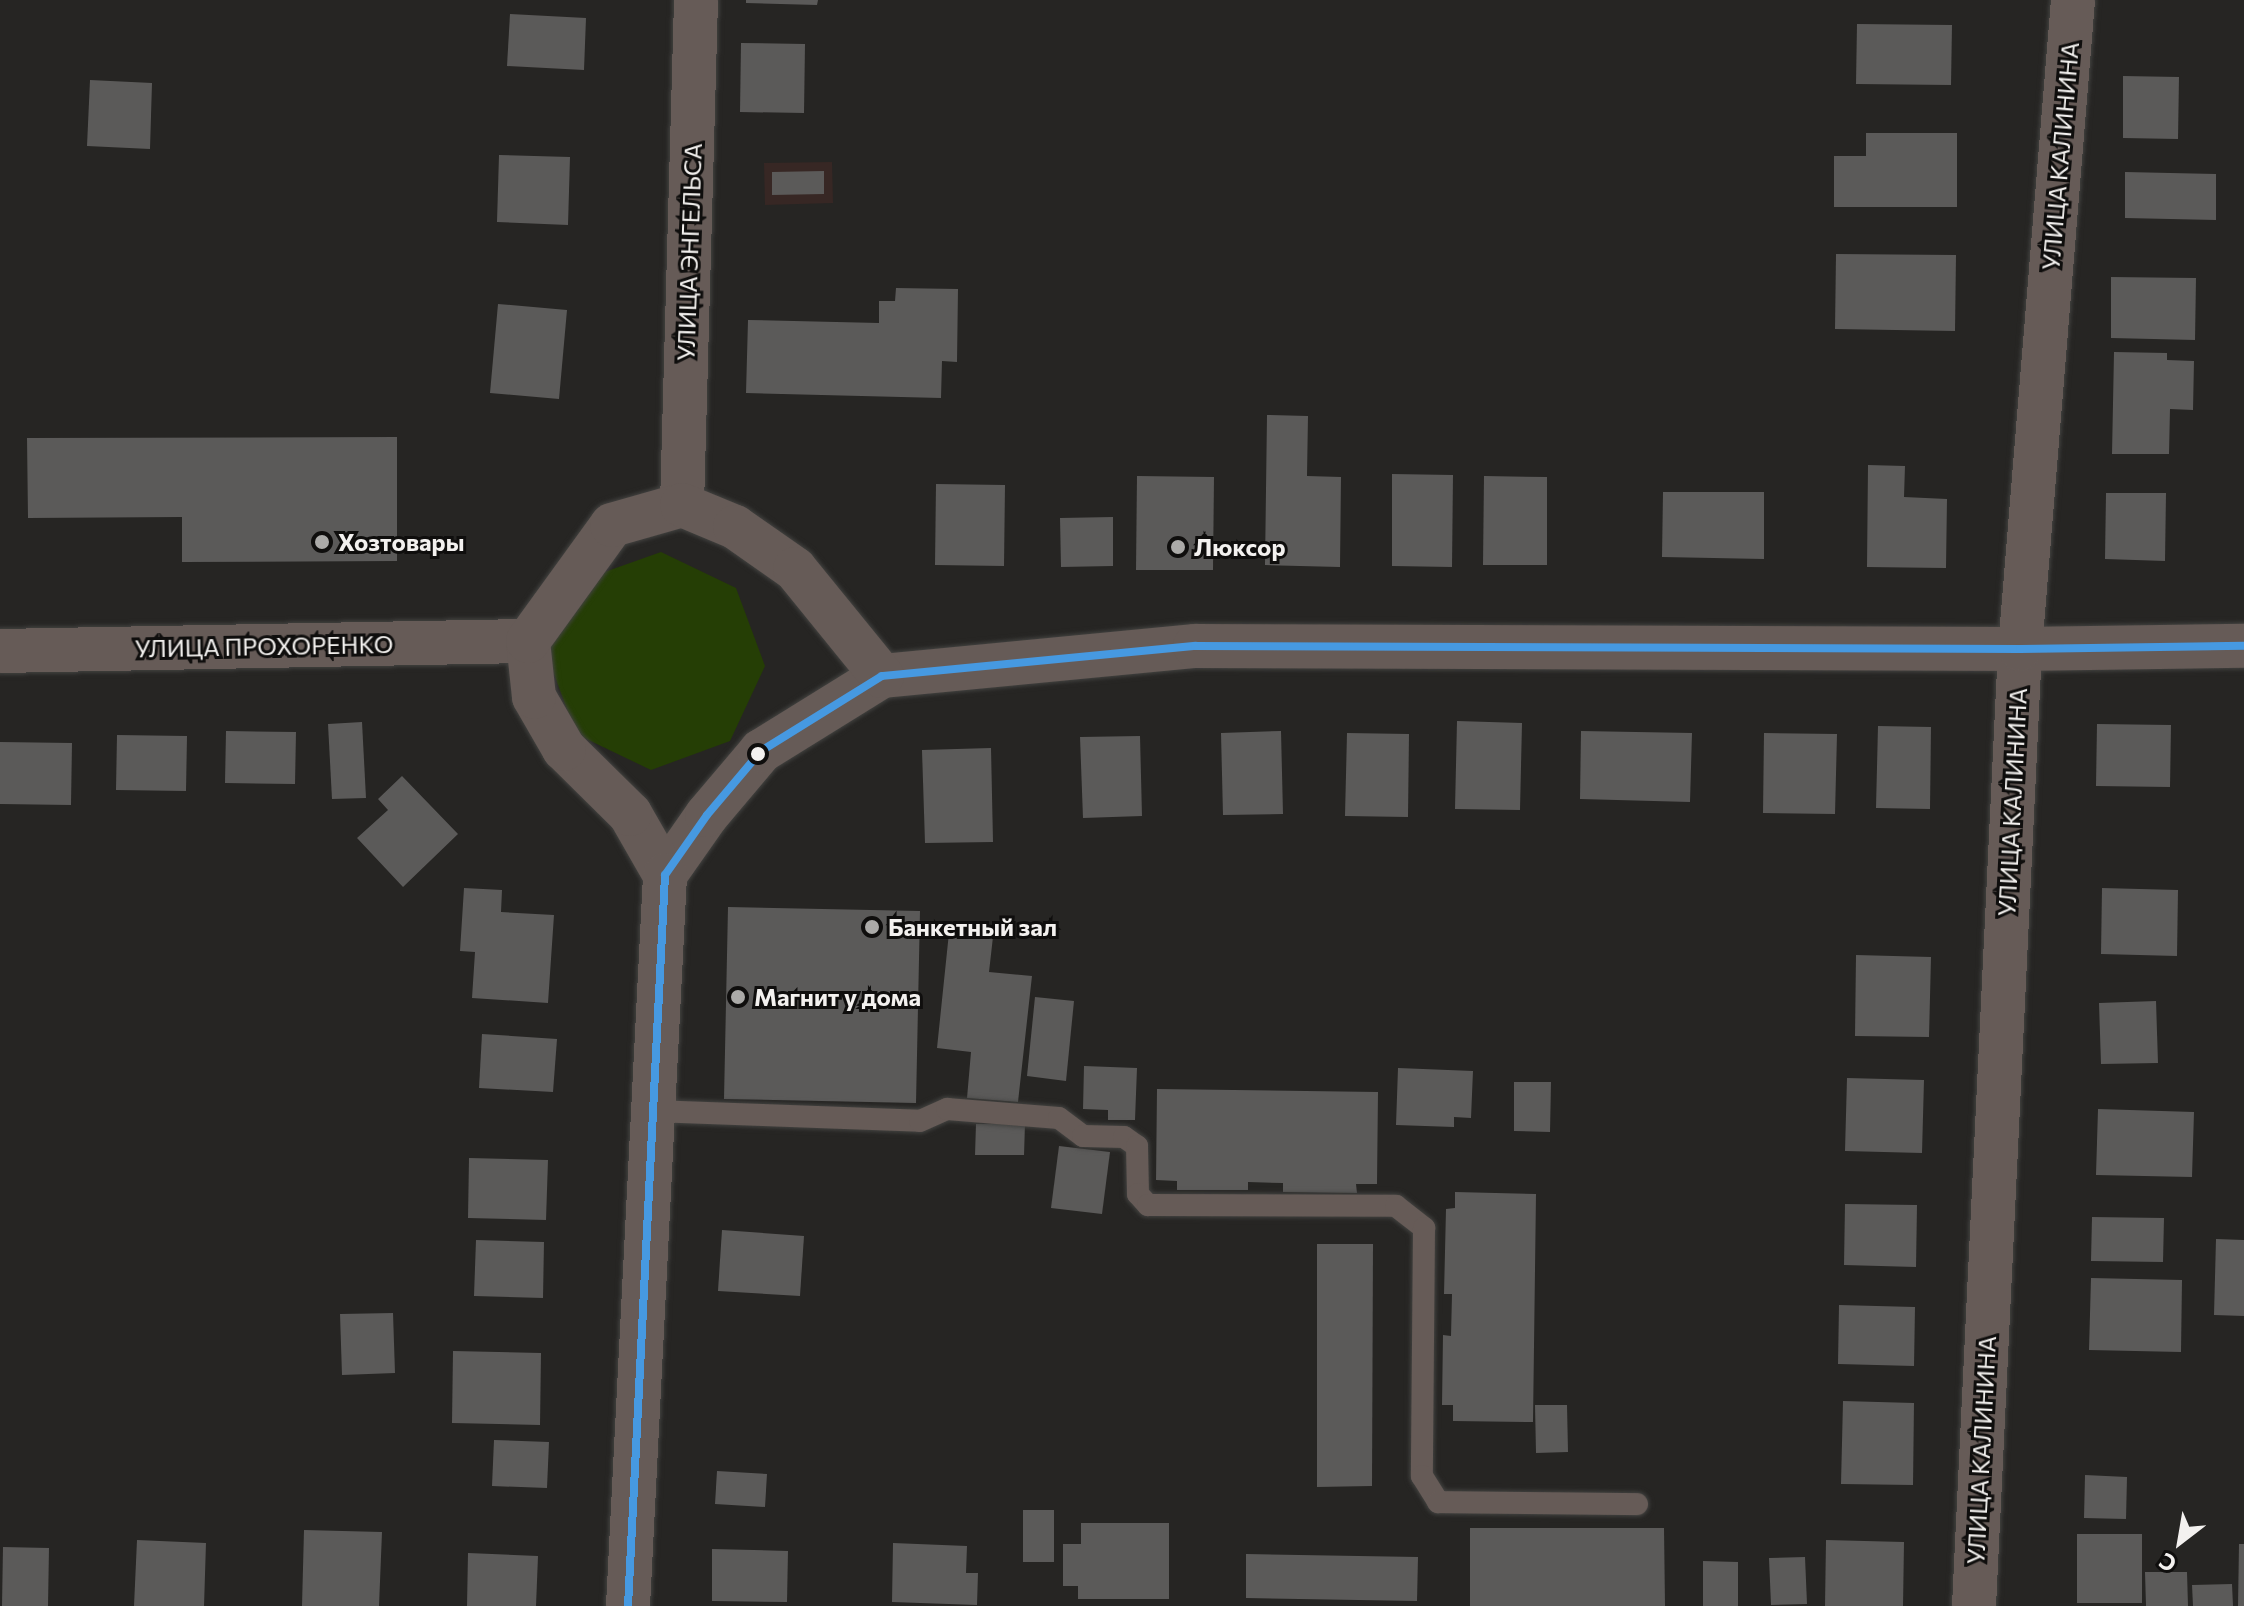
<!DOCTYPE html>
<meta charset="utf-8">
<style>
body{margin:0}
#map{position:relative;width:2244px;height:1606px;overflow:hidden;background:#262523;font-family:Commissioner,sans-serif}
div>[style]{position:absolute}
[style*='--x']{left:calc(var(--x)*1px);top:calc(var(--y)*1px);width:calc(var(--w)*1px);rotate:calc(var(--a)*1deg)}
.industrial>*{inset:0;background:#372724}
.green>*{inset:0;background:#253e05}
.building>*{inset:0;background:#5b5a59}
.roads{filter:drop-shadow(0 0 2px #424240) drop-shadow(0 0 2px #424240)}
.lane>*{height:22px;margin:-11px;padding:0 11px;transform-origin:11px;border-radius:11px;background:#665b57}
.street>*{height:44px;margin:-22px;padding:0 22px;transform-origin:22px;border-radius:22px;background:#665b57}
.bus-1>*{height:8px;margin:-4px;padding:0 4px;transform-origin:4px;border-radius:4px;background:#4699e1}
.dots>*{width:22px;height:22px;translate:-50% -50%;box-sizing:border-box;border:4px solid #0f0e0d;border-radius:50%}
span{translate:-50% -50%;white-space:nowrap;text-align:center;line-height:1.15;-webkit-text-stroke:6px #0f0e0d;paint-order:stroke}
.street-label{font-size:24px;color:#f3f1ef}
.poi-label{font-size:24px;color:#f3f1ef;font-weight:700}
.left{translate:0 -50%;text-align:left}
.north{position:absolute;left:2140px;top:1502px;width:80px;height:80px;-webkit-text-stroke:6px #0f0e0d;paint-order:stroke;rotate:211deg;font-size:22px;font-weight:700;line-height:32px;text-align:center;color:#f3f1ef}
.north::after{content:'';display:block;margin:auto;width:28px;height:36px;background:#f3f1ef;clip-path:polygon(50% 0,100% 100%,50% 72%,0 100%)}
</style>
<div id="map">
<div class="industrial">
<i style="clip-path:polygon(832px 162px,833px 203px,765px 205px,764px 163px)"></i>
</div>
<div class="green">
<i style="clip-path:polygon(661px 552px,736px 588px,765px 666px,730px 741px,651px 770px,576px 734px,547px 655px,582px 580px)"></i>
</div>
<div class="building">
<i style="clip-path:polygon(746px 0,818px 0,817px 5px,746px 3px)"></i>
<i style="clip-path:polygon(510px 14px,586px 18px,584px 70px,507px 66px)"></i>
<i style="clip-path:polygon(1857px 24px,1952px 25px,1951px 85px,1856px 84px)"></i>
<i style="clip-path:polygon(741px 43px,805px 44px,804px 113px,740px 112px)"></i>
<i style="clip-path:polygon(2123px 76px,2179px 77px,2178px 139px,2123px 138px)"></i>
<i style="clip-path:polygon(90px 80px,152px 83px,150px 149px,87px 146px)"></i>
<i style="clip-path:polygon(1866px 133px,1957px 133px,1957px 207px,1834px 207px,1834px 156px,1866px 156px)"></i>
<i style="clip-path:polygon(499px 155px,570px 157px,568px 225px,497px 222px)"></i>
<i style="clip-path:polygon(824px 171px,824px 194px,772px 195px,772px 172px)"></i>
<i style="clip-path:polygon(2125px 172px,2216px 174px,2216px 220px,2125px 218px)"></i>
<i style="clip-path:polygon(1836px 254px,1956px 255px,1955px 331px,1835px 329px)"></i>
<i style="clip-path:polygon(2111px 277px,2196px 278px,2195px 340px,2111px 338px)"></i>
<i style="clip-path:polygon(896px 288px,958px 289px,957px 362px,942px 361px,941px 398px,746px 393px,748px 320px,879px 323px,879px 301px,895px 301px)"></i>
<i style="clip-path:polygon(498px 304px,567px 310px,559px 399px,490px 393px)"></i>
<i style="clip-path:polygon(2114px 352px,2167px 353px,2167px 360px,2194px 361px,2193px 410px,2170px 409px,2169px 454px,2112px 454px)"></i>
<i style="clip-path:polygon(1267px 415px,1308px 416px,1307px 476px,1341px 477px,1340px 567px,1265px 565px)"></i>
<i style="clip-path:polygon(397px 437px,397px 561px,182px 562px,182px 517px,28px 518px,27px 438px)"></i>
<i style="clip-path:polygon(1868px 465px,1905px 466px,1904px 497px,1947px 499px,1946px 568px,1867px 567px)"></i>
<i style="clip-path:polygon(1392px 474px,1453px 475px,1452px 567px,1392px 566px)"></i>
<i style="clip-path:polygon(1137px 476px,1214px 477px,1213px 570px,1136px 570px)"></i>
<i style="clip-path:polygon(1484px 476px,1547px 477px,1547px 565px,1483px 565px)"></i>
<i style="clip-path:polygon(936px 484px,1005px 485px,1004px 566px,935px 565px)"></i>
<i style="clip-path:polygon(1663px 492px,1764px 492px,1764px 559px,1662px 557px)"></i>
<i style="clip-path:polygon(2106px 493px,2166px 493px,2165px 561px,2105px 559px)"></i>
<i style="clip-path:polygon(1113px 517px,1113px 566px,1061px 567px,1060px 518px)"></i>
<i style="clip-path:polygon(1457px 721px,1522px 723px,1520px 810px,1455px 809px)"></i>
<i style="clip-path:polygon(362px 722px,366px 798px,332px 799px,328px 724px)"></i>
<i style="clip-path:polygon(2097px 724px,2171px 725px,2170px 787px,2096px 786px)"></i>
<i style="clip-path:polygon(1878px 726px,1931px 727px,1930px 809px,1876px 808px)"></i>
<i style="clip-path:polygon(226px 731px,296px 732px,295px 784px,225px 783px)"></i>
<i style="clip-path:polygon(1281px 731px,1283px 814px,1223px 815px,1221px 733px)"></i>
<i style="clip-path:polygon(1581px 731px,1692px 733px,1690px 802px,1580px 799px)"></i>
<i style="clip-path:polygon(1347px 733px,1409px 734px,1408px 817px,1345px 816px)"></i>
<i style="clip-path:polygon(1764px 733px,1837px 734px,1835px 814px,1763px 813px)"></i>
<i style="clip-path:polygon(117px 735px,187px 736px,186px 791px,116px 790px)"></i>
<i style="clip-path:polygon(1140px 736px,1142px 816px,1083px 818px,1080px 737px)"></i>
<i style="clip-path:polygon(0 742px,72px 743px,71px 805px,0 804px)"></i>
<i style="clip-path:polygon(991px 748px,993px 842px,925px 843px,922px 750px)"></i>
<i style="clip-path:polygon(402px 776px,458px 834px,403px 887px,357px 838px,388px 810px,378px 799px)"></i>
<i style="clip-path:polygon(464px 888px,502px 890px,501px 912px,554px 915px,548px 1003px,472px 998px,475px 952px,460px 951px)"></i>
<i style="clip-path:polygon(2102px 888px,2178px 890px,2177px 956px,2101px 954px)"></i>
<i style="clip-path:polygon(728px 907px,920px 911px,916px 1103px,724px 1099px)"></i>
<i style="clip-path:polygon(950px 923px,994px 928px,989px 972px,1032px 976px,1018px 1102px,967px 1098px,971px 1052px,937px 1048px)"></i>
<i style="clip-path:polygon(1856px 955px,1931px 957px,1929px 1037px,1855px 1036px)"></i>
<i style="clip-path:polygon(1035px 997px,1074px 1001px,1066px 1081px,1027px 1076px)"></i>
<i style="clip-path:polygon(2156px 1001px,2158px 1063px,2101px 1064px,2099px 1003px)"></i>
<i style="clip-path:polygon(482px 1034px,557px 1039px,553px 1092px,479px 1088px)"></i>
<i style="clip-path:polygon(1084px 1066px,1137px 1068px,1135px 1120px,1108px 1120px,1108px 1110px,1083px 1109px)"></i>
<i style="clip-path:polygon(1398px 1068px,1473px 1071px,1471px 1118px,1454px 1117px,1454px 1127px,1396px 1125px)"></i>
<i style="clip-path:polygon(1847px 1078px,1924px 1080px,1922px 1153px,1845px 1151px)"></i>
<i style="clip-path:polygon(1514px 1082px,1551px 1082px,1550px 1132px,1514px 1131px)"></i>
<i style="clip-path:polygon(1157px 1089px,1378px 1092px,1377px 1184px,1356px 1184px,1357px 1193px,1283px 1192px,1283px 1183px,1248px 1182px,1248px 1190px,1177px 1190px,1177px 1181px,1156px 1180px)"></i>
<i style="clip-path:polygon(2098px 1109px,2194px 1112px,2192px 1177px,2096px 1175px)"></i>
<i style="clip-path:polygon(976px 1124px,1025px 1124px,1024px 1155px,975px 1155px)"></i>
<i style="clip-path:polygon(1059px 1146px,1110px 1152px,1102px 1214px,1051px 1208px)"></i>
<i style="clip-path:polygon(469px 1158px,548px 1160px,546px 1220px,468px 1218px)"></i>
<i style="clip-path:polygon(1455px 1192px,1536px 1194px,1533px 1422px,1453px 1421px,1453px 1405px,1442px 1405px,1443px 1335px,1451px 1336px,1452px 1294px,1444px 1294px,1446px 1209px,1455px 1208px)"></i>
<i style="clip-path:polygon(1845px 1204px,1917px 1205px,1916px 1267px,1844px 1265px)"></i>
<i style="clip-path:polygon(2092px 1217px,2164px 1218px,2163px 1262px,2091px 1261px)"></i>
<i style="clip-path:polygon(722px 1230px,804px 1236px,800px 1296px,718px 1291px)"></i>
<i style="clip-path:polygon(2216px 1239px,2244px 1240px,2244px 1316px,2214px 1315px)"></i>
<i style="clip-path:polygon(476px 1240px,544px 1242px,543px 1298px,474px 1296px)"></i>
<i style="clip-path:polygon(1317px 1244px,1373px 1244px,1372px 1486px,1317px 1487px)"></i>
<i style="clip-path:polygon(2091px 1278px,2182px 1280px,2181px 1352px,2089px 1350px)"></i>
<i style="clip-path:polygon(1839px 1305px,1915px 1307px,1914px 1366px,1838px 1364px)"></i>
<i style="clip-path:polygon(393px 1313px,395px 1373px,342px 1375px,340px 1314px)"></i>
<i style="clip-path:polygon(453px 1351px,541px 1353px,540px 1425px,452px 1423px)"></i>
<i style="clip-path:polygon(1843px 1401px,1914px 1403px,1913px 1485px,1841px 1484px)"></i>
<i style="clip-path:polygon(1535px 1405px,1567px 1405px,1568px 1452px,1536px 1453px)"></i>
<i style="clip-path:polygon(494px 1440px,549px 1442px,547px 1488px,492px 1486px)"></i>
<i style="clip-path:polygon(717px 1471px,767px 1474px,765px 1507px,715px 1504px)"></i>
<i style="clip-path:polygon(2085px 1475px,2127px 1477px,2126px 1519px,2084px 1518px)"></i>
<i style="clip-path:polygon(1023px 1510px,1054px 1510px,1054px 1562px,1023px 1562px)"></i>
<i style="clip-path:polygon(1081px 1523px,1169px 1523px,1169px 1599px,1078px 1599px,1078px 1586px,1063px 1586px,1063px 1544px,1081px 1544px)"></i>
<i style="clip-path:polygon(1470px 1528px,1664px 1528px,1665px 1606px,1470px 1606px)"></i>
<i style="clip-path:polygon(304px 1530px,382px 1532px,379px 1606px,302px 1606px)"></i>
<i style="clip-path:polygon(2077px 1534px,2142px 1534px,2142px 1603px,2077px 1603px)"></i>
<i style="clip-path:polygon(137px 1540px,206px 1543px,204px 1606px,134px 1606px)"></i>
<i style="clip-path:polygon(1826px 1540px,1904px 1542px,1903px 1606px,1825px 1606px)"></i>
<i style="clip-path:polygon(893px 1543px,967px 1546px,966px 1573px,978px 1573px,977px 1605px,892px 1602px)"></i>
<i style="clip-path:polygon(2239px 1544px,2244px 1544px,2244px 1606px,2238px 1606px)"></i>
<i style="clip-path:polygon(3px 1547px,49px 1548px,48px 1606px,2px 1606px)"></i>
<i style="clip-path:polygon(712px 1549px,788px 1551px,787px 1602px,712px 1601px)"></i>
<i style="clip-path:polygon(468px 1553px,538px 1556px,536px 1606px,467px 1606px)"></i>
<i style="clip-path:polygon(1246px 1554px,1418px 1557px,1417px 1601px,1246px 1598px)"></i>
<i style="clip-path:polygon(1805px 1557px,1807px 1604px,1771px 1605px,1769px 1558px)"></i>
<i style="clip-path:polygon(1703px 1561px,1738px 1562px,1738px 1606px,1703px 1606px)"></i>
<i style="clip-path:polygon(2145px 1572px,2187px 1572px,2188px 1606px,2146px 1606px)"></i>
<i style="clip-path:polygon(2232px 1584px,2233px 1606px,2193px 1606px,2192px 1585px)"></i>
</div>
<div class="roads">
<div class="lane">
<i style="--x:653;--y:1111;--w:267;--a:2.1"></i>
<i style="--x:920;--y:1121;--w:30;--a:-24"></i>
<i style="--x:947;--y:1109;--w:112;--a:4.6"></i>
<i style="--x:1059;--y:1118;--w:30;--a:37"></i>
<i style="--x:1083;--y:1136;--w:41;--a:1.4"></i>
<i style="--x:1124;--y:1137;--w:16;--a:35"></i>
<i style="--x:1137;--y:1146;--w:48;--a:88.8"></i>
<i style="--x:1138;--y:1194;--w:15;--a:48"></i>
<i style="--x:1148;--y:1205;--w:248;--a:0.2"></i>
<i style="--x:1396;--y:1206;--w:36;--a:38"></i>
<i style="--x:1424;--y:1228;--w:248;--a:90.5"></i>
<i style="--x:1422;--y:1476;--w:31;--a:58"></i>
<i style="--x:1438;--y:1502;--w:199;--a:0.6"></i>
</div>
<div class="street">
<i style="--x:682;--y:505;--w:505;--a:-88.41"></i>
<i style="--x:0;--y:651;--w:528;--a:-1.09"></i>
<i style="--x:665;--y:875;--w:73;--a:-55"></i>
<i style="--x:707;--y:815;--w:84;--a:-49.8"></i>
<i style="--x:761;--y:751;--w:142;--a:-31.8"></i>
<i style="--x:882;--y:676;--w:314;--a:-5.5"></i>
<i style="--x:1195;--y:646;--w:825;--a:0.21"></i>
<i style="--x:2020;--y:649;--w:224;--a:-0.8"></i>
<i style="--x:665;--y:875;--w:70;--a:-119.8"></i>
<i style="--x:630;--y:814;--w:93;--a:-135.4"></i>
<i style="--x:564;--y:749;--w:60;--a:-120"></i>
<i style="--x:534;--y:697;--w:56;--a:-96.1"></i>
<i style="--x:528;--y:641;--w:143;--a:-54.1"></i>
<i style="--x:612;--y:525;--w:73;--a:-15.9"></i>
<i style="--x:682;--y:505;--w:57;--a:22.5"></i>
<i style="--x:735;--y:527;--w:73;--a:35"></i>
<i style="--x:795;--y:569;--w:138;--a:50.9"></i>
<i style="--x:628;--y:1606;--w:732;--a:-87.1"></i>
<i style="--x:1974;--y:1606;--w:958;--a:-87.25"></i>
<i style="--x:2020;--y:649;--w:651;--a:-85.33"></i>
</div>
</div>
<div class="bus-1">
<i style="--x:665;--y:875;--w:73;--a:-55"></i>
<i style="--x:707;--y:815;--w:84;--a:-49.8"></i>
<i style="--x:761;--y:751;--w:142;--a:-31.8"></i>
<i style="--x:882;--y:676;--w:314;--a:-5.5"></i>
<i style="--x:1195;--y:646;--w:825;--a:0.21"></i>
<i style="--x:2020;--y:649;--w:224;--a:-0.8"></i>
<i style="--x:628;--y:1606;--w:732;--a:-87.1"></i>
</div>
<div class="dots">
<i style="left:322px;top:542px;background:#abaaa8"></i>
<i style="left:1178px;top:547px;background:#abaaa8"></i>
<i style="left:758px;top:754px;background:#f3f1ef"></i>
<i style="left:872px;top:927px;background:#abaaa8"></i>
<i style="left:738px;top:997px;background:#abaaa8"></i>
</div>
<div class="street-label">
<span style="left:2060px;top:156px;rotate:-85deg">УЛИЦА КАЛИНИНА</span>
<span style="left:689px;top:252px;rotate:-88deg">УЛИЦА ЭНГЕЛЬСА</span>
<span style="left:264px;top:646px;rotate:-1deg">УЛИЦА ПРОХОРЕНКО</span>
<span style="left:2012px;top:802px;rotate:-87deg">УЛИЦА КАЛИНИНА</span>
<span style="left:1981px;top:1450px;rotate:-87deg">УЛИЦА КАЛИНИНА</span>
</div>
<div class="poi-label">
<span class="left" style="left:338px;top:542px">Хозтовары</span>
<span class="left" style="left:1194px;top:547px">Люксор</span>
<span class="left" style="left:888px;top:927px">Банкетный зал</span>
<span class="left" style="left:754px;top:997px">Магнит у дома</span>
</div>
<div class="north">С</div>
</div>
